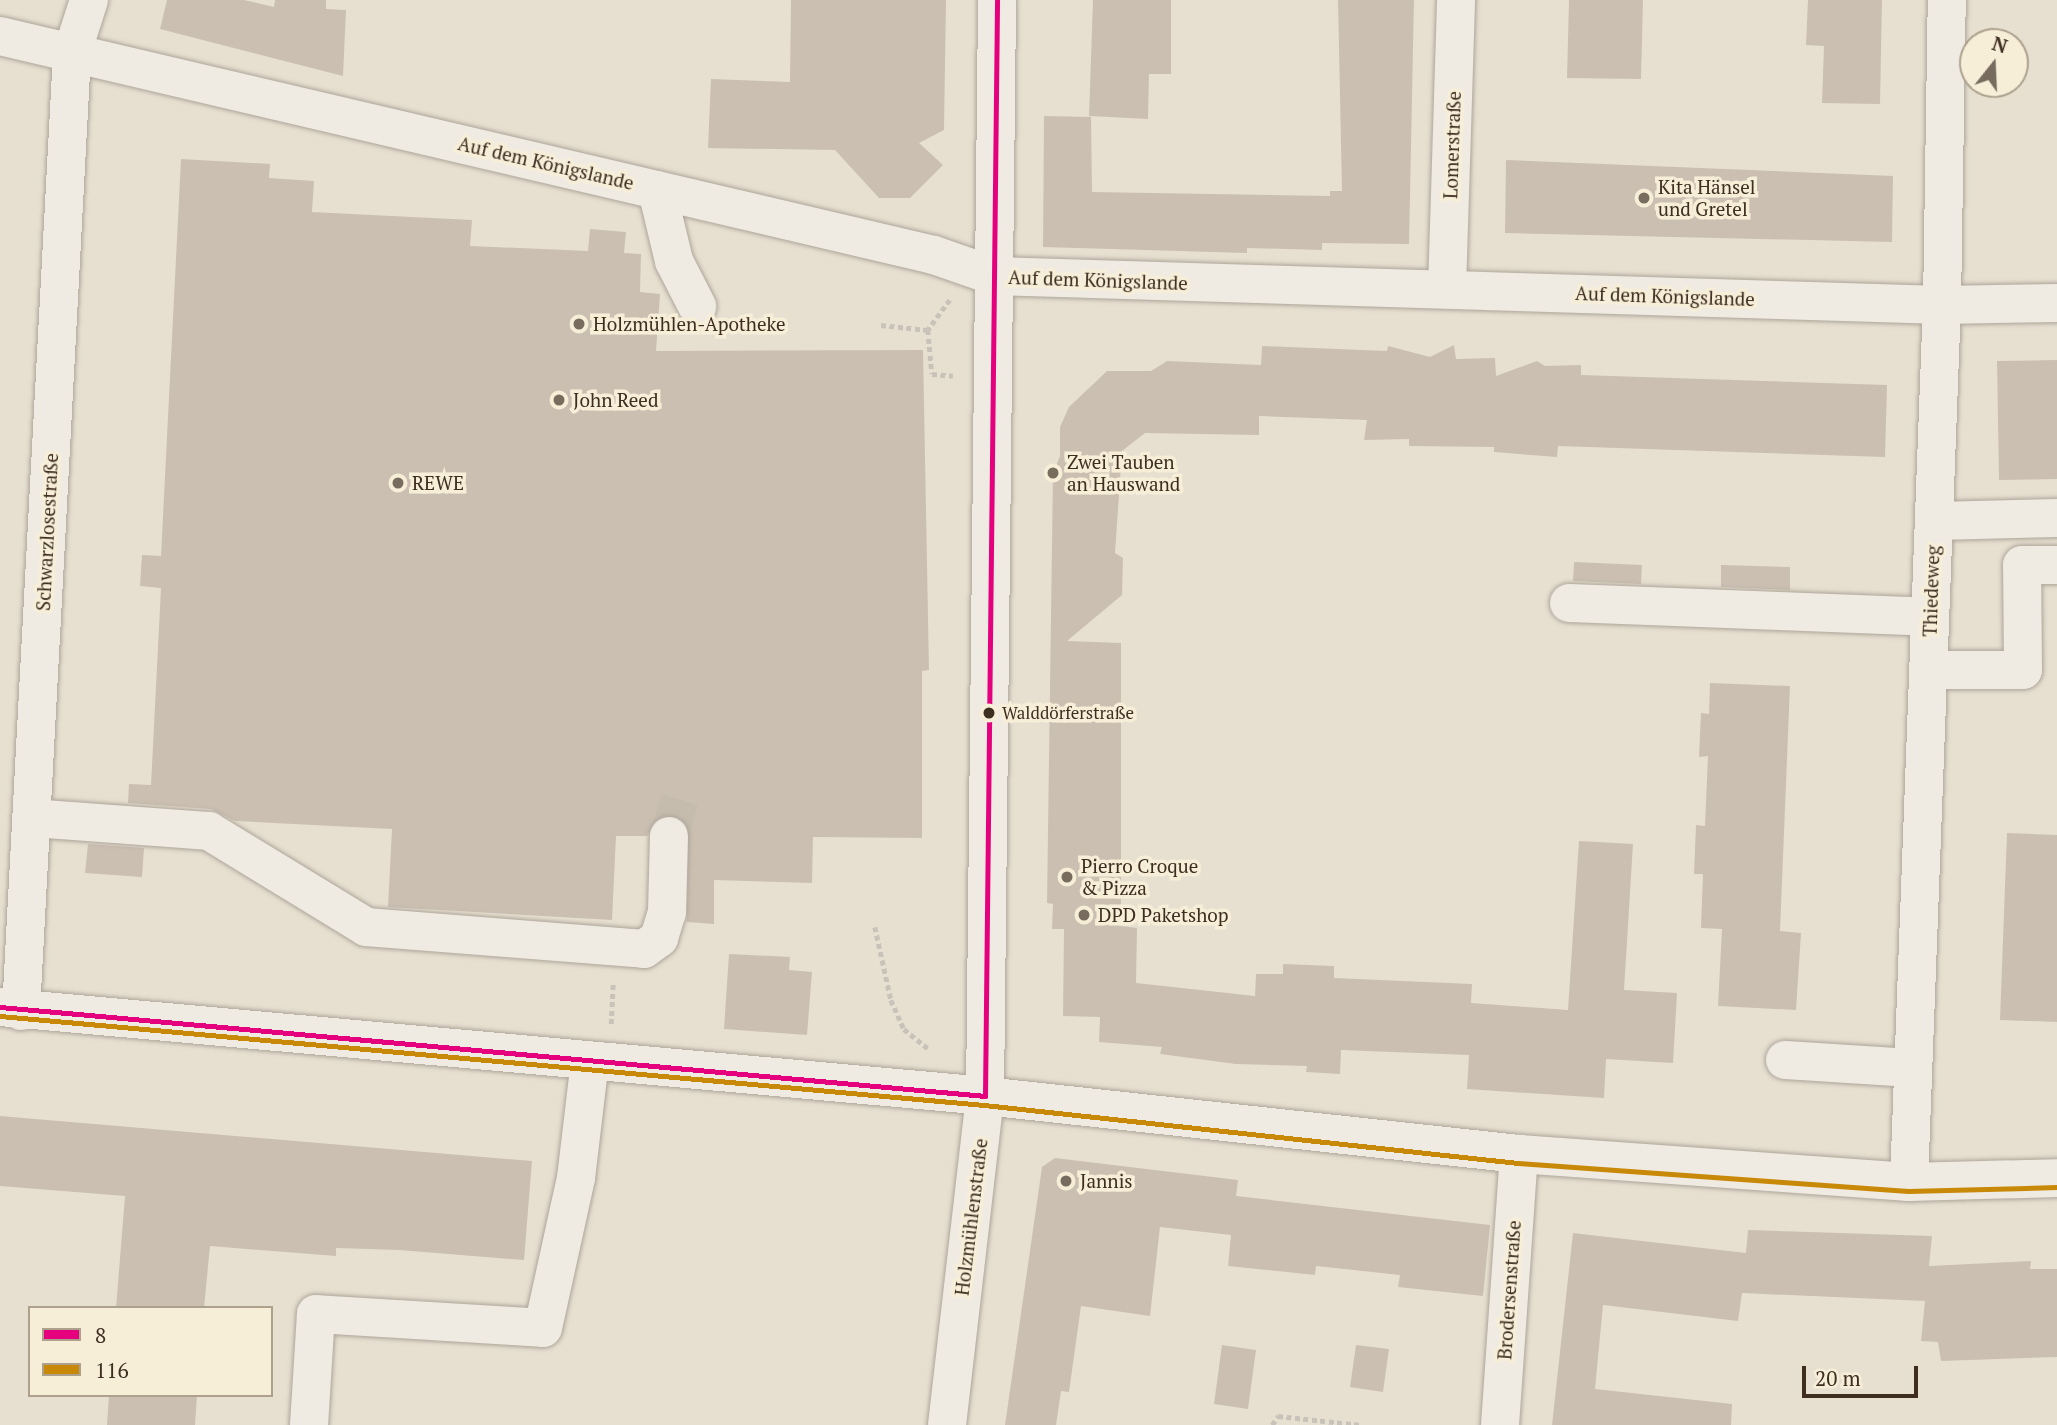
<!DOCTYPE html>
<meta charset="utf-8">
<style>
body{margin:0}
#map{position:relative;width:2057px;height:1425px;overflow:hidden;background:#e7e0d1;font-family:"PT Serif",serif}
div>[style]{position:absolute}
[style*='--x']{left:calc(var(--x)*1px);top:calc(var(--y)*1px);width:calc(var(--w)*1px);rotate:calc(var(--a)*1deg)}
.building>*{inset:0;background:#cbbfb2}
.minor-tunnel>*{height:38px;margin-top:-19px;transform-origin:0;background:repeating-linear-gradient(90deg,#c5bcae 0 38px,transparent 0 57px)}
.path>*{height:4.5px;margin-top:-2.25px;transform-origin:0;background:repeating-linear-gradient(90deg,#c8c2b9 0 5px,transparent 0 8.5px)}
.roads{filter:drop-shadow(0 0 2px #ada599) drop-shadow(0 0 2px #ada599)}
.minor>*{height:38px;margin:-19px;padding:0 19px;transform-origin:19px;border-radius:19px;background:#efebe3}
.bus-1>*{height:5px;margin:-2.5px;padding:0 2.5px;transform-origin:2.5px;border-radius:2.5px;background:#e5007d}
.bus-2>*{height:5px;margin:-2.5px;padding:0 2.5px;transform-origin:2.5px;border-radius:2.5px;background:#c88808}
.dots>*{width:19px;height:19px;translate:-50% -50%;box-sizing:border-box;border:4px solid #f7eed8;border-radius:50%}
span{translate:-50% -50%;white-space:nowrap;text-align:center;line-height:1.15;-webkit-text-stroke:7px #f7eed8;paint-order:stroke}
.bus-label{font-size:17px;color:#3d2e20}
.left{translate:0 -50%;text-align:left}
.street-label{font-size:19px;color:#3d2e20}
.poi-label{font-size:19px;color:#3d2e20}
.legend{position:absolute;left:28px;top:1306px;width:245px;height:91px;box-sizing:border-box;background:#f7eed8;border:2px solid #ada18e;margin:0;padding:9px 12px;list-style:none;font-size:21px;color:#3d2e20}
.legend li{display:flex;align-items:center;gap:14px;height:35px}
.legend b{width:35px;border:2px solid #ada18e}
.north{position:absolute;left:1959px;top:28px;width:70px;height:70px;box-sizing:border-box;background:#f7eed8;border:2px solid #ada18e;border-radius:50%;rotate:18deg;font-size:19px;font-weight:700;line-height:28px;text-align:center;color:#3d2e20}
.north::after{content:'';display:block;margin:auto;width:24px;height:32px;background:#786c5e;clip-path:polygon(50% 0,100% 100%,50% 72%,0 100%)}
.scale{position:absolute;left:1802px;top:1366px;width:116px;height:32px;box-sizing:border-box;border:4px solid #3d2e20;border-top:0;padding-left:9px;font-size:21px;line-height:24px;white-space:nowrap;color:#3d2e20;-webkit-text-stroke:5px #f7eed8;paint-order:stroke}
</style>
<div id="map">
<div class="building">
<i style="clip-path:polygon(167px 0,244px 0,274px 7px,275px 0,326px 0,326px 9px,346px 10px,343px 76px,160px 29px)"></i>
<i style="clip-path:polygon(791px 0,946px 0,944px 130px,919px 143px,943px 165px,910px 198px,879px 198px,835px 150px,708px 148px,711px 79px,790px 82px)"></i>
<i style="clip-path:polygon(1093px 0,1171px 0,1171px 74px,1149px 74px,1148px 119px,1089px 116px)"></i>
<i style="clip-path:polygon(1338px 0,1414px 0,1409px 244px,1322px 243px,1322px 250px,1247px 248px,1247px 253px,1043px 247px,1044px 116px,1091px 117px,1092px 192px,1330px 196px,1330px 191px,1342px 191px)"></i>
<i style="clip-path:polygon(1569px 0,1643px 0,1641px 79px,1567px 78px)"></i>
<i style="clip-path:polygon(1808px 0,1882px 0,1880px 104px,1822px 103px,1824px 46px,1806px 45px)"></i>
<i style="clip-path:polygon(181px 159px,270px 164px,269px 178px,314px 181px,312px 212px,472px 220px,470px 246px,588px 251px,590px 229px,626px 232px,624px 253px,641px 254px,640px 292px,660px 294px,656px 351px,923px 350px,929px 670px,922px 671px,922px 838px,813px 837px,812px 883px,714px 880px,714px 924px,687px 922px,688px 826px,680px 817px,659px 817px,647px 836px,616px 836px,612px 920px,388px 907px,392px 829px,235px 821px,211px 809px,128px 803px,129px 784px,151px 785px,161px 588px,140px 586px,142px 555px,161px 556px)"></i>
<i style="clip-path:polygon(1506px 160px,1893px 176px,1892px 242px,1505px 233px)"></i>
<i style="clip-path:polygon(1454px 345px,1456px 359px,1495px 358px,1496px 376px,1537px 361px,1545px 366px,1581px 365px,1581px 375px,1887px 385px,1885px 457px,1558px 446px,1557px 457px,1494px 452px,1494px 447px,1409px 446px,1409px 439px,1364px 440px,1367px 420px,1259px 416px,1259px 435px,1145px 433px,1122px 451px,1115px 553px,1123px 558px,1122px 595px,1067px 641px,1121px 643px,1121px 926px,1137px 928px,1136px 983px,1255px 996px,1256px 974px,1283px 974px,1283px 964px,1334px 966px,1334px 978px,1472px 984px,1471px 1003px,1568px 1010px,1579px 841px,1633px 844px,1624px 990px,1677px 993px,1673px 1063px,1606px 1059px,1604px 1098px,1467px 1089px,1469px 1055px,1341px 1050px,1340px 1074px,1306px 1072px,1307px 1066px,1236px 1064px,1160px 1054px,1162px 1047px,1099px 1042px,1100px 1017px,1063px 1016px,1064px 929px,1052px 929px,1053px 904px,1047px 903px,1053px 473px,1060px 456px,1060px 427px,1069px 407px,1107px 371px,1151px 371px,1167px 361px,1261px 365px,1262px 346px,1387px 351px,1388px 346px,1430px 357px)"></i>
<i style="clip-path:polygon(2057px 360px,2057px 479px,1999px 480px,1997px 361px)"></i>
<i style="clip-path:polygon(1574px 562px,1642px 565px,1641px 584px,1573px 581px)"></i>
<i style="clip-path:polygon(1721px 565px,1790px 567px,1790px 590px,1721px 587px)"></i>
<i style="clip-path:polygon(1710px 683px,1790px 686px,1780px 931px,1801px 933px,1796px 1010px,1718px 1006px,1722px 929px,1701px 928px,1703px 874px,1694px 874px,1696px 825px,1705px 826px,1708px 756px,1699px 757px,1701px 713px,1709px 714px)"></i>
<i style="clip-path:polygon(2007px 833px,2057px 835px,2057px 1022px,2000px 1020px)"></i>
<i style="clip-path:polygon(88px 844px,144px 848px,142px 877px,85px 873px)"></i>
<i style="clip-path:polygon(729px 954px,790px 957px,789px 970px,812px 972px,807px 1035px,724px 1029px)"></i>
<i style="clip-path:polygon(0 1116px,532px 1161px,524px 1260px,399px 1250px,336px 1248px,336px 1256px,210px 1246px,204px 1308px,116px 1308px,125px 1196px,0 1186px)"></i>
<i style="clip-path:polygon(1055px 1158px,1238px 1180px,1236px 1196px,1490px 1225px,1483px 1296px,1398px 1287px,1400px 1275px,1316px 1266px,1315px 1275px,1228px 1266px,1231px 1235px,1160px 1227px,1150px 1316px,1081px 1306px,1069px 1392px,1061px 1391px,1056px 1425px,1005px 1425px,1042px 1167px)"></i>
<i style="clip-path:polygon(1748px 1230px,1932px 1236px,1929px 1266px,2031px 1261px,2030px 1269px,2057px 1269px,2057px 1357px,1941px 1361px,1938px 1342px,1921px 1341px,1925px 1301px,1742px 1293px,1738px 1321px,1603px 1305px,1595px 1389px,1732px 1404px,1731px 1425px,1552px 1425px,1573px 1233px,1746px 1253px)"></i>
<i style="clip-path:polygon(1222px 1345px,1256px 1350px,1248px 1409px,1214px 1404px)"></i>
<i style="clip-path:polygon(1356px 1345px,1389px 1349px,1383px 1392px,1350px 1387px)"></i>
<i style="clip-path:polygon(109px 1395px,197px 1395px,195px 1425px,107px 1425px)"></i>
</div>
<div class="minor-tunnel">
<i style="--x:669;--y:836;--w:50;--a:-73.7"></i>
</div>
<div class="path">
<i style="--x:950;--y:300;--w:37;--a:126"></i>
<i style="--x:928;--y:330;--w:44;--a:84.8"></i>
<i style="--x:932;--y:374;--w:21;--a:5"></i>
<i style="--x:881;--y:325;--w:47;--a:6.1"></i>
<i style="--x:875;--y:927;--w:75;--a:77.6"></i>
<i style="--x:891;--y:1000;--w:32;--a:66"></i>
<i style="--x:904;--y:1029;--w:33;--a:39"></i>
<i style="--x:611;--y:1024;--w:41;--a:-87.2"></i>
<i style="--x:1272;--y:1425;--w:11;--a:-56"></i>
<i style="--x:1278;--y:1416;--w:83;--a:6.2"></i>
</div>
<div class="roads">
<div class="minor">
<i style="--x:0;--y:36;--w:959;--a:13.2"></i>
<i style="--x:934;--y:255;--w:64;--a:19.3"></i>
<i style="--x:994;--y:276;--w:948;--a:1.75"></i>
<i style="--x:1942;--y:305;--w:115;--a:-1"></i>
<i style="--x:657;--y:190;--w:73;--a:76.5"></i>
<i style="--x:674;--y:261;--w:51;--a:62.9"></i>
<i style="--x:1447;--y:289;--w:289;--a:-88.2"></i>
<i style="--x:1934;--y:521;--w:123;--a:-1.4"></i>
<i style="--x:1569;--y:603;--w:361;--a:2.2"></i>
<i style="--x:1928;--y:670;--w:95;--a:0"></i>
<i style="--x:2023;--y:670;--w:105;--a:-90.5"></i>
<i style="--x:2022;--y:565;--w:35;--a:0"></i>
<i style="--x:32;--y:818;--w:177;--a:4.2"></i>
<i style="--x:209;--y:831;--w:184;--a:31.4"></i>
<i style="--x:366;--y:927;--w:279;--a:4.5"></i>
<i style="--x:644;--y:949;--w:19;--a:-36"></i>
<i style="--x:659;--y:938;--w:27;--a:-73"></i>
<i style="--x:667;--y:912;--w:76;--a:-88.5"></i>
<i style="--x:0;--y:1007;--w:989;--a:5.16"></i>
<i style="--x:985;--y:1096;--w:537;--a:6.2"></i>
<i style="--x:1519;--y:1154;--w:391;--a:4.1"></i>
<i style="--x:1909;--y:1182;--w:148;--a:-1.5"></i>
<i style="--x:21;--y:1011;--w:959;--a:-86.95"></i>
<i style="--x:72;--y:53;--w:56;--a:-72.2"></i>
<i style="--x:1785;--y:1060;--w:127;--a:3.6"></i>
<i style="--x:1909;--y:1182;--w:878;--a:-87.85"></i>
<i style="--x:1942;--y:305;--w:305;--a:-89.1"></i>
<i style="--x:309;--y:1425;--w:111;--a:-86.4"></i>
<i style="--x:316;--y:1314;--w:227;--a:3.5"></i>
<i style="--x:543;--y:1328;--w:154;--a:-77.6"></i>
<i style="--x:576;--y:1178;--w:118;--a:-83.2"></i>
<i style="--x:947;--y:1425;--w:331;--a:-83.4"></i>
<i style="--x:985;--y:1096;--w:1096;--a:-89.37"></i>
<i style="--x:1500;--y:1425;--w:272;--a:-86"></i>
</div>
</div>
<div class="bus-1">
<i style="--x:0;--y:1007;--w:989;--a:5.16"></i>
<i style="--x:985;--y:1096;--w:1096;--a:-89.37"></i>
</div>
<div class="bus-2">
<i style="--x:0;--y:1016;--w:988;--a:5.17"></i>
<i style="--x:984;--y:1105;--w:537;--a:6.2"></i>
<i style="--x:1518;--y:1163;--w:391;--a:4.1"></i>
<i style="--x:1908;--y:1191;--w:149;--a:-1.5"></i>
</div>
<div class="dots">
<i style="left:1644px;top:198px;background:#786c5e"></i>
<i style="left:579px;top:324px;background:#786c5e"></i>
<i style="left:559px;top:400px;background:#786c5e"></i>
<i style="left:1053px;top:473px;background:#786c5e"></i>
<i style="left:398px;top:483px;background:#786c5e"></i>
<i style="left:989px;top:713px;background:#3d2e20"></i>
<i style="left:1067px;top:877px;background:#786c5e"></i>
<i style="left:1084px;top:915px;background:#786c5e"></i>
<i style="left:1066px;top:1181px;background:#786c5e"></i>
</div>
<div class="bus-label">
<span class="left" style="left:1002px;top:713px">Walddörferstraße</span>
</div>
<div class="street-label">
<span style="left:1452px;top:145px;rotate:-88deg">Lomerstraße</span>
<span style="left:546px;top:163px;rotate:13deg">Auf dem Königslande</span>
<span style="left:1098px;top:280px;rotate:2deg">Auf dem Königslande</span>
<span style="left:1665px;top:296px;rotate:2deg">Auf dem Königslande</span>
<span style="left:47px;top:532px;rotate:-87deg">Schwarzlosestraße</span>
<span style="left:1931px;top:591px;rotate:-88deg">Thiedeweg</span>
<span style="left:971px;top:1217px;rotate:-83deg">Holzmühlenstraße</span>
<span style="left:1509px;top:1290px;rotate:-86deg">Brodersenstraße</span>
</div>
<div class="poi-label">
<span class="left" style="left:1658px;top:198px">Kita Hänsel<br>und Gretel</span>
<span class="left" style="left:593px;top:324px">Holzmühlen-Apotheke</span>
<span class="left" style="left:573px;top:400px">John Reed</span>
<span class="left" style="left:1067px;top:473px">Zwei Tauben<br>an Hauswand</span>
<span class="left" style="left:412px;top:483px">REWE</span>
<span class="left" style="left:1081px;top:877px">Pierro Croque<br>&amp; Pizza</span>
<span class="left" style="left:1098px;top:915px">DPD Paketshop</span>
<span class="left" style="left:1080px;top:1181px">Jannis</span>
</div>
<ul class="legend">
<li><b style="height:9px;background:#e5007d"></b>8</li>
<li><b style="height:9px;background:#c88808"></b>116</li>
</ul>
<div class="north">N</div>
<div class="scale">20 m</div>
</div>
